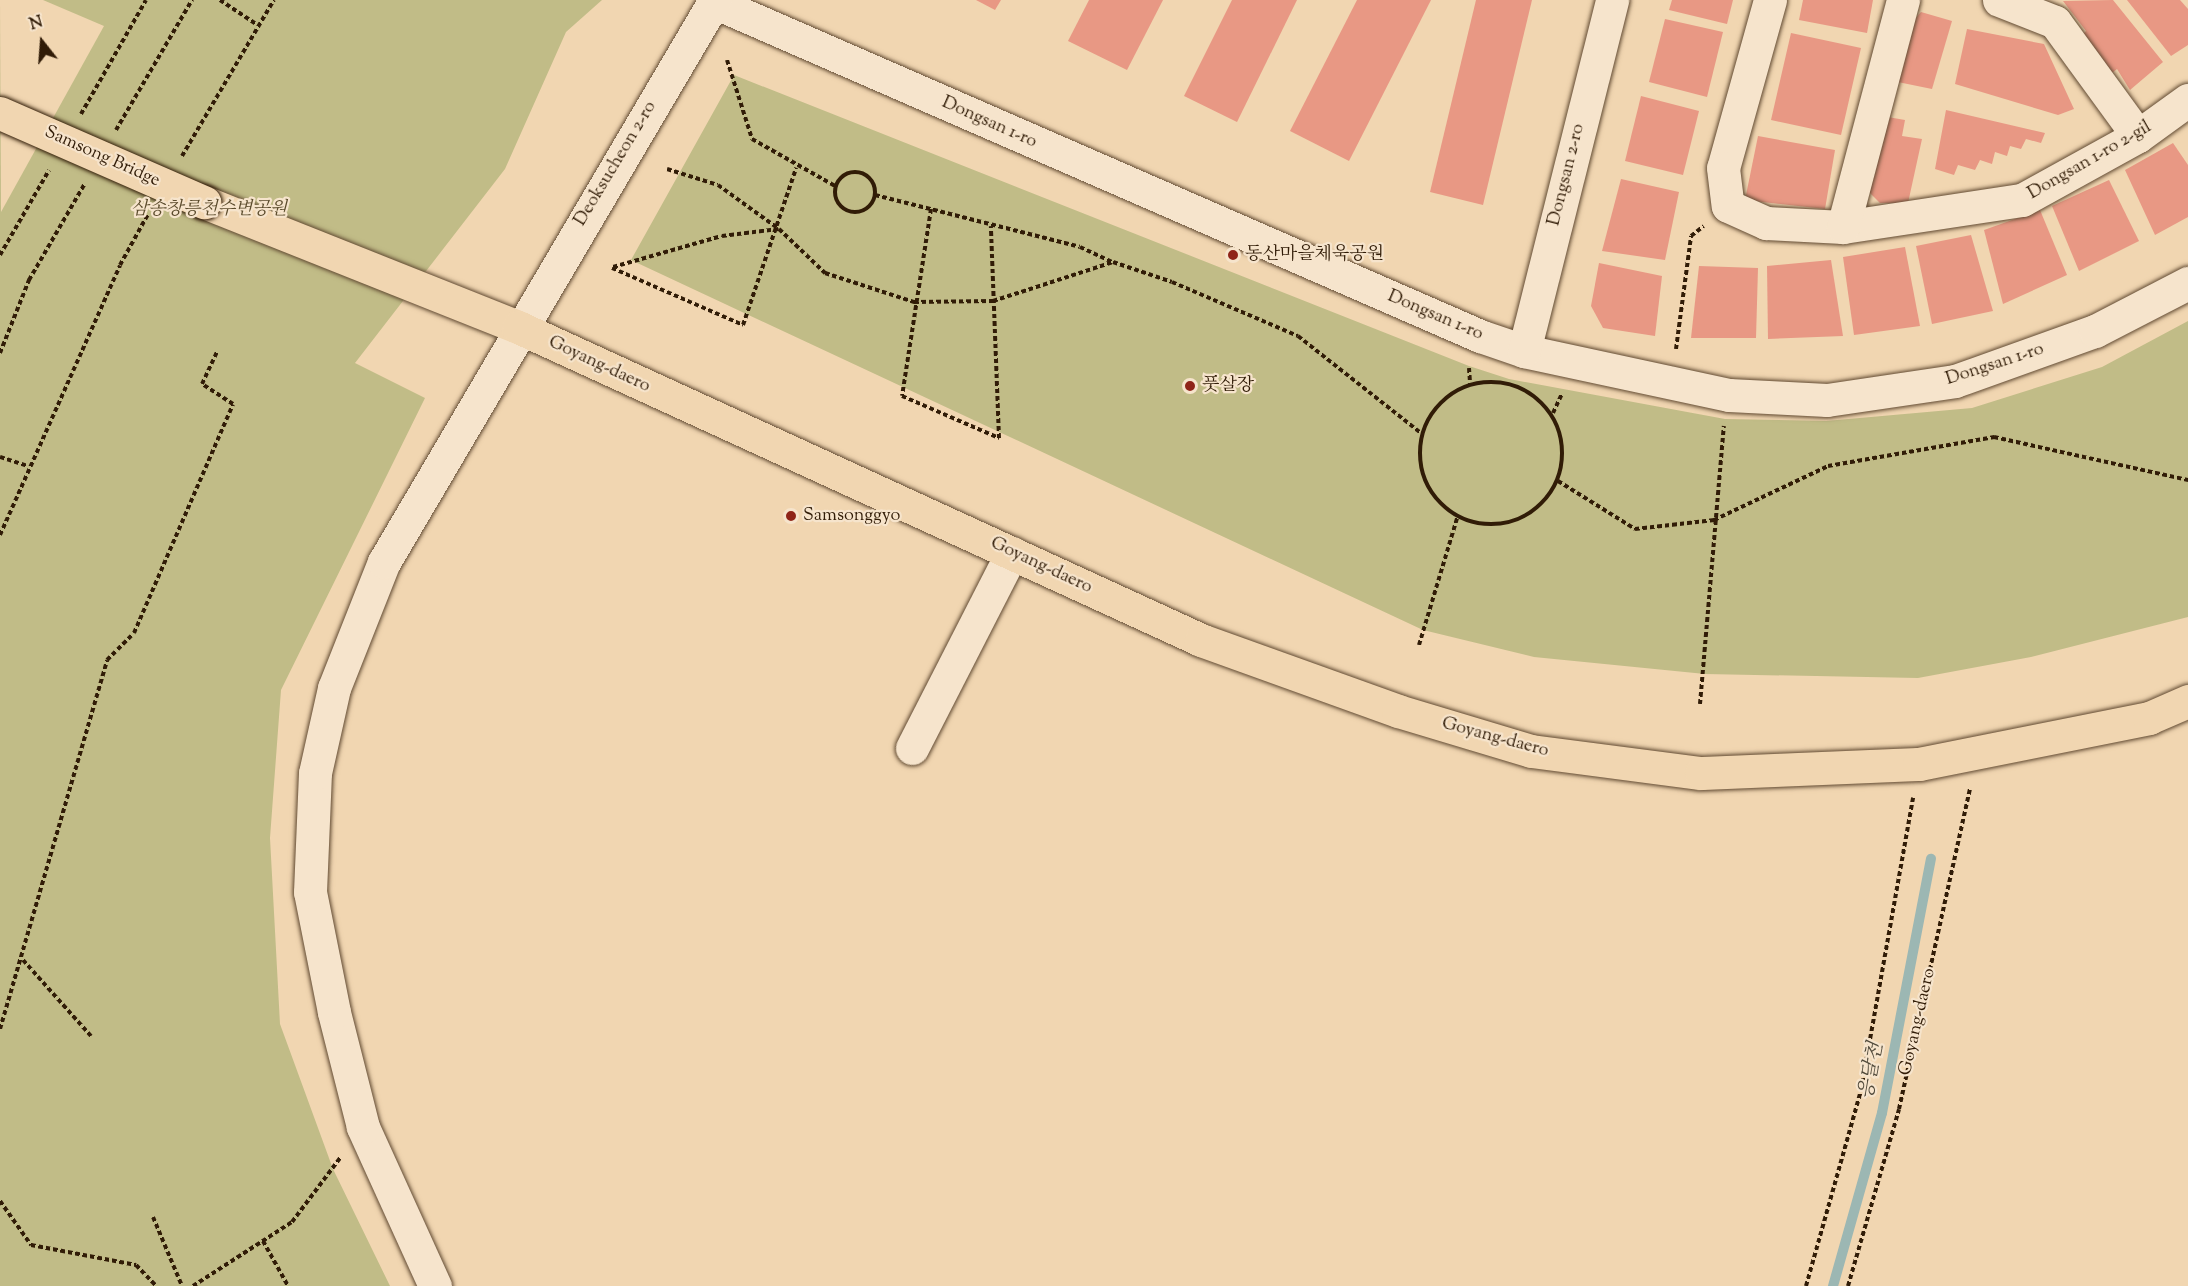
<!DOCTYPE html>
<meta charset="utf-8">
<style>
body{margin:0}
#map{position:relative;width:2188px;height:1286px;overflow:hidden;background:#f1d6b1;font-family:"Sorts Mill Goudy","Noto Serif KR",serif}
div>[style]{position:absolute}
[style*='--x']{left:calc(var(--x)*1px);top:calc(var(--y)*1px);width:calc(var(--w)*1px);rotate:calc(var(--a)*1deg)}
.green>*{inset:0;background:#c1bc87}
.pier>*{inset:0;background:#f1d6b1}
.stream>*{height:10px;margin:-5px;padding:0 5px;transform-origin:5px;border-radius:5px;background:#9cb7b3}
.building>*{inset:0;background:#e89884}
.path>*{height:4px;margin-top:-2px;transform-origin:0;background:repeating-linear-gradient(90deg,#311c07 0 4.5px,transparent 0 7.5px)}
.path>.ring{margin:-2px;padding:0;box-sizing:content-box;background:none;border:4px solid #311c07;border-radius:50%}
.roads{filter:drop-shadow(0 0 2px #614a32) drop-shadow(0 0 2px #614a32)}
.minor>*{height:33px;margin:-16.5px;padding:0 16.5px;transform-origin:16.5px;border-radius:16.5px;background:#f6e4cc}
.major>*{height:33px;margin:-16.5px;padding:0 16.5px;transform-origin:16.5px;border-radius:16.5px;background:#f1d6b1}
.bridges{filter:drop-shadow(0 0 2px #311c07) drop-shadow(0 0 2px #311c07)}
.major-bridge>*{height:33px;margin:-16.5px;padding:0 16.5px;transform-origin:16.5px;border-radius:16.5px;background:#f1d6b1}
.dots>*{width:16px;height:16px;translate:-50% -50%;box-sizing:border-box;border:3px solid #f6e4cc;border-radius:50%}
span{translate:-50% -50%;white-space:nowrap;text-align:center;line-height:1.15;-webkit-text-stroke:4.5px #f6e4cc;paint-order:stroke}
.street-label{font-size:18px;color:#311c07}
.park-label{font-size:18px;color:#5c4c2d;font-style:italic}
.poi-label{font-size:18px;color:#311c07}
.left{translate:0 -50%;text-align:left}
.water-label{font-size:20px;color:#514a3b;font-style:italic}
.north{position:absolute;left:12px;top:12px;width:60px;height:60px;-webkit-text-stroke:4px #f6e4cc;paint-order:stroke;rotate:343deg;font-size:16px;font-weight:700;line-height:24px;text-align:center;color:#311c07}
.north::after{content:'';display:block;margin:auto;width:21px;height:27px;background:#311c07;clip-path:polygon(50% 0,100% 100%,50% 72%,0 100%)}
</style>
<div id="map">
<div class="green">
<i style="clip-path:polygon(0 0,602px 0,566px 32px,505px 169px,355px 363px,425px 398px,281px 690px,270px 838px,280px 1024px,333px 1169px,390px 1286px,0 1286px)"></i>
<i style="clip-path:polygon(734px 75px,1469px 366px,1509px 379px,1725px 419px,1826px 421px,1972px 408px,2102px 367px,2188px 321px,2188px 617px,2031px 657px,1918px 678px,1705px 674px,1534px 657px,1423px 630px,631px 260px)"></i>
</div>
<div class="pier">
<i style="clip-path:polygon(0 0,43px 0,104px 26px,1px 212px)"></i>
</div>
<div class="stream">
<i style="--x:1833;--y:1286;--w:180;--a:-74.2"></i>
<i style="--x:1882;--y:1113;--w:259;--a:-79.1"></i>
</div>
<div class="building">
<i style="clip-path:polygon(976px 0,1001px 0,995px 10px)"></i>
<i style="clip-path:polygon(1089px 0,1163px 0,1127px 70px,1068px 41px)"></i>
<i style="clip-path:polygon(1232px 0,1297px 0,1237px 122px,1184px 96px)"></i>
<i style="clip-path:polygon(1357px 0,1431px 0,1349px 161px,1290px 131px)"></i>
<i style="clip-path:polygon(1476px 0,1532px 0,1483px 205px,1430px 192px)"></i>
<i style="clip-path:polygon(1672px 0,1733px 0,1727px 24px,1669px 10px)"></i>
<i style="clip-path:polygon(1803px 0,1873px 0,1867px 33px,1799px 20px)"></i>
<i style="clip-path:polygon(2113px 0,2163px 62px,2130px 90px,2117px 69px,2107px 77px,2079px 38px,2086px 31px,2063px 1px)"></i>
<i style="clip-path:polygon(2127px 0,2180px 0,2188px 9px,2188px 45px,2171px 56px)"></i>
<i style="clip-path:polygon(1921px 12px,1952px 21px,1932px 89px,1888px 80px,1910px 24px)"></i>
<i style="clip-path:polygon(1665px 19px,1723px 32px,1707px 97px,1649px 82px)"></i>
<i style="clip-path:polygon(1967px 29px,2044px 44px,2074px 109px,2058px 115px,1955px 84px)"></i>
<i style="clip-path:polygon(1791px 33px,1861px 48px,1841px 135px,1771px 120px)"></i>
<i style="clip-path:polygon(1641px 96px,1699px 111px,1683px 175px,1625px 161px)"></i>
<i style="clip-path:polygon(1946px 110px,2045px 133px,2041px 143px,2026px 139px,2021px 149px,2010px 146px,2007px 156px,1995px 152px,1992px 164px,1980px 160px,1975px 170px,1958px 165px,1954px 175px,1935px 169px)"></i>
<i style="clip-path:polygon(1882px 116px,1905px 120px,1902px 136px,1922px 139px,1908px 203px,1880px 203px,1865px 188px)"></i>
<i style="clip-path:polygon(1758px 136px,1835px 150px,1825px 209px,1745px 200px)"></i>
<i style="clip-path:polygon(2173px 143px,2188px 165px,2188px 217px,2155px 235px,2125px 170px)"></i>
<i style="clip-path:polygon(1621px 179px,1679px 192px,1665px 260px,1602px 251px)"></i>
<i style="clip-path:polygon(2109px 180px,2139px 241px,2079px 271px,2052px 206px)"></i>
<i style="clip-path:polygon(2040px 210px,2067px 275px,2003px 304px,1984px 230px)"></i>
<i style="clip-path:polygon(1971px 235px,1993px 311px,1932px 324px,1916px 246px)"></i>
<i style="clip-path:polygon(1905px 247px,1920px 326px,1854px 335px,1843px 257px)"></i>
<i style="clip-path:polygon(1831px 260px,1843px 336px,1768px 339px,1767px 266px)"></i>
<i style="clip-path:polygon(1599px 263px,1662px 276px,1655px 336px,1603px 328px,1591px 306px)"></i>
<i style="clip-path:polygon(1699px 266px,1758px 268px,1756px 338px,1691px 338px)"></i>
</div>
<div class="path">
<i style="--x:220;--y:0;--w:43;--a:33.7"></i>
<i style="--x:727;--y:60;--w:83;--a:72.4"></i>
<i style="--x:752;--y:139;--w:95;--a:29.5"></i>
<i style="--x:81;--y:114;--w:131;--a:-60.3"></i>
<i style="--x:116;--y:130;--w:151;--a:-59.7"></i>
<i style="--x:182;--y:156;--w:181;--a:-59.5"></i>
<i style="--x:667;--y:169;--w:53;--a:17.4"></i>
<i style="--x:718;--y:185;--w:75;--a:35.8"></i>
<i style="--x:779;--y:229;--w:64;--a:43.7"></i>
<i style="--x:825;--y:273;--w:94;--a:18"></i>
<i style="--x:914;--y:302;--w:79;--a:-0.7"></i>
<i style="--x:993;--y:301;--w:126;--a:-18"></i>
<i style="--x:1113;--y:262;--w:62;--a:18.7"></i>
<i style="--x:1172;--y:282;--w:137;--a:23.2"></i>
<i style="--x:1298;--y:336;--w:157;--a:38.3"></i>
<i class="ring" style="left:835px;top:172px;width:36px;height:36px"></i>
<i style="--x:875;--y:195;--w:211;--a:14.2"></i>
<i style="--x:1080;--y:247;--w:35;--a:25"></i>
<i style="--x:931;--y:209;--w:189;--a:98.8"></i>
<i style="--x:902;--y:396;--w:106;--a:23.4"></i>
<i style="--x:999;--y:438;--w:212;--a:-92.2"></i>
<i style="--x:0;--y:255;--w:98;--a:-60"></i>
<i style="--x:613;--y:267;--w:113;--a:-15.9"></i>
<i style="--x:722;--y:236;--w:57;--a:-7"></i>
<i style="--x:612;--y:268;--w:143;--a:23.5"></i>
<i style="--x:743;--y:325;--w:166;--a:-71.3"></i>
<i style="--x:1676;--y:349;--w:114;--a:-82.4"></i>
<i style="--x:1691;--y:236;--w:16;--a:-38"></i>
<i style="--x:0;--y:353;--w:79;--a:-68.3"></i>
<i style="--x:29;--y:280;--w:110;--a:-59.9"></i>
<i style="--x:1469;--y:368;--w:16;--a:86"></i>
<i class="ring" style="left:1420px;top:382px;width:138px;height:138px"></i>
<i style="--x:1553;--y:413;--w:21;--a:-65"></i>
<i style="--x:0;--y:457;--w:28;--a:18"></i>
<i style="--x:1558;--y:481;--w:91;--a:31.9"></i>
<i style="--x:1635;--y:529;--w:80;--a:-6.5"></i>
<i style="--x:1714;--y:520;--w:126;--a:-25.3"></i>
<i style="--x:1828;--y:466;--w:169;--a:-9.9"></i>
<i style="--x:1994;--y:437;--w:199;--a:12.5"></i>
<i style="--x:0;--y:535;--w:295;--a:-66"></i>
<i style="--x:120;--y:265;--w:58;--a:-61.2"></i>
<i style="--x:1419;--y:645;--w:136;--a:-73.3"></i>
<i style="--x:1700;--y:704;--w:279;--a:-85.1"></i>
<i style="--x:23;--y:960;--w:102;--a:48.2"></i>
<i style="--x:0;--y:1029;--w:384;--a:-73.8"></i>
<i style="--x:107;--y:660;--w:38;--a:-45"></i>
<i style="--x:134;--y:633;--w:249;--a:-66.6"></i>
<i style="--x:233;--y:404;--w:37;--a:-147"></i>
<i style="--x:202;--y:384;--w:35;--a:-65"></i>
<i style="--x:0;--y:1201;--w:54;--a:54.8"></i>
<i style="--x:31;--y:1245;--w:107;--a:10.8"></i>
<i style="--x:136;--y:1265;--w:29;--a:46"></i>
<i style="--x:153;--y:1217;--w:75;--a:67.2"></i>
<i style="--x:263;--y:1241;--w:51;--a:60.9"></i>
<i style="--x:193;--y:1286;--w:118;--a:-32.9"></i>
<i style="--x:292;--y:1222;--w:80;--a:-53.1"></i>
<i style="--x:1806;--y:1286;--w:204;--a:-74.3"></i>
<i style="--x:1861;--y:1090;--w:297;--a:-79.9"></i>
<i style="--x:1848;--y:1286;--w:184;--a:-73.9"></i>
<i style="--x:1899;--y:1109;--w:328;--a:-77.5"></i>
</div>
<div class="roads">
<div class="minor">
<i style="--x:1770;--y:0;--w:174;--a:105.6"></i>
<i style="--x:1723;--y:168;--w:38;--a:83"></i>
<i style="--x:1728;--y:206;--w:42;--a:24.1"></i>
<i style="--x:1766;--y:223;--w:77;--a:3"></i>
<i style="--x:1843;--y:227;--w:181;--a:-8.6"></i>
<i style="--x:2022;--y:200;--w:132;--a:-28.9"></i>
<i style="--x:2138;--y:136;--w:62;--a:-35.8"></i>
<i style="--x:1999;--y:0;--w:60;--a:21.4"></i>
<i style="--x:2055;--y:22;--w:141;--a:53.9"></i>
<i style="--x:714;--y:2;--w:836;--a:23.56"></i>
<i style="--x:1480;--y:336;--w:46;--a:18.8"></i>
<i style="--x:1524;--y:351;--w:210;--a:12.1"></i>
<i style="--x:1729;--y:395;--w:98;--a:2.9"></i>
<i style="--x:1827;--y:400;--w:129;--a:-8.4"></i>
<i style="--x:1955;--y:381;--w:149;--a:-19.7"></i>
<i style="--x:2095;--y:331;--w:105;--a:-27.3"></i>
<i style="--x:1843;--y:227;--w:235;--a:-75.2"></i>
<i style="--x:1524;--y:351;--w:362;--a:-75.9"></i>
<i style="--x:912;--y:748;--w:219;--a:-62.9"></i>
<i style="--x:435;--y:1286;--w:175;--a:-114.4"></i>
<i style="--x:363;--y:1127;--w:119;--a:-104.2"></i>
<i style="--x:334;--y:1012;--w:122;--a:-101.3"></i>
<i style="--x:310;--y:892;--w:119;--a:-87.6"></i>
<i style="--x:315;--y:773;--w:87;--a:-77.4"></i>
<i style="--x:334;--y:688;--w:136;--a:-68.4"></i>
<i style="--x:384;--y:562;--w:652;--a:-59.5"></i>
</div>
<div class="major">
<i style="--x:204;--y:202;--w:338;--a:21.7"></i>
<i style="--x:518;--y:327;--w:751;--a:24.62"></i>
<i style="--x:1201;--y:640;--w:209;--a:19.8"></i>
<i style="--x:1398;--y:711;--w:139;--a:16.7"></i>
<i style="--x:1531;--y:751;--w:171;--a:7.4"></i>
<i style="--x:1701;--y:773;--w:218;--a:-2.4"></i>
<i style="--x:1919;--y:764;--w:235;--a:-11.3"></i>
<i style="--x:2149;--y:718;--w:43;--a:-23.6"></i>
</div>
</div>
<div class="bridges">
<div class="major-bridge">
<i style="--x:0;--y:113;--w:223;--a:23.6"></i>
</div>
</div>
<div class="dots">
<i style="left:1233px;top:255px;background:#8f2418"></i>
<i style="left:1190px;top:386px;background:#8f2418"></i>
<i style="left:791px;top:516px;background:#8f2418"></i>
</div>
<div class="street-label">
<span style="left:989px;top:123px;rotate:24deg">Dongsan 1-ro</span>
<span style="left:102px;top:157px;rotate:24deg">Samsong Bridge</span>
<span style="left:2090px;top:161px;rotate:-30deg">Dongsan 1-ro 2-gil</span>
<span style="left:616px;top:164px;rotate:-59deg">Deoksucheon 2-ro</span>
<span style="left:1567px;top:175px;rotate:-76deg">Dongsan 2-ro</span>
<span style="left:1435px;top:316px;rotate:23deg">Dongsan 1-ro</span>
<span style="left:599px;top:365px;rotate:25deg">Goyang-daero</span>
<span style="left:1995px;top:365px;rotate:-18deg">Dongsan 1-ro</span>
<span style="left:1041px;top:566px;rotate:25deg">Goyang-daero</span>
<span style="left:1495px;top:738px;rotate:15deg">Goyang-daero</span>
<span style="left:1918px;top:1022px;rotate:-77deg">Goyang-daero</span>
</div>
<div class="park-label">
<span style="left:209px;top:210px">삼송창릉천수변공원</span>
</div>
<div class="poi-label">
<span class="left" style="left:1245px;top:255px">동산마을체욱공원</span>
<span class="left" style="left:1202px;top:386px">풋살장</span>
<span class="left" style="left:803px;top:516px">Samsonggyo</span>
</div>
<div class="water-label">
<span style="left:1872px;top:1071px;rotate:-79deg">응달천</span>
</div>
<div class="north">N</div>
</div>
